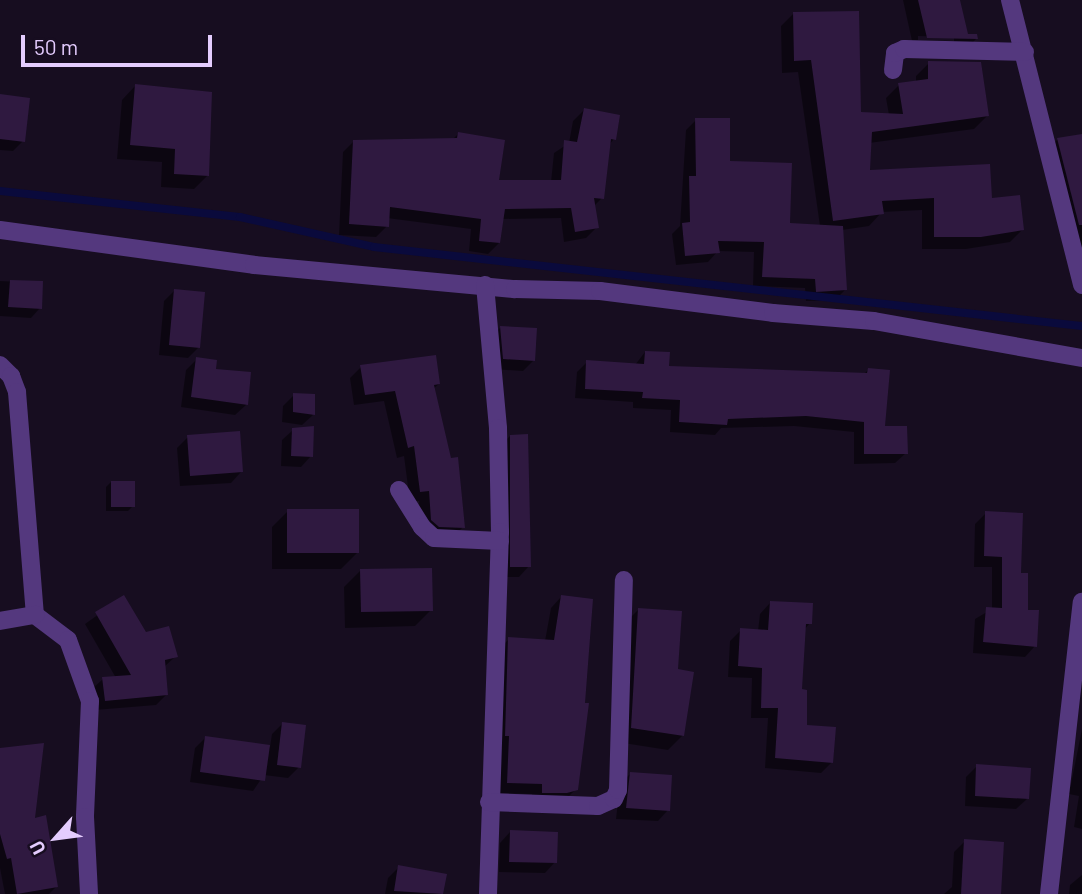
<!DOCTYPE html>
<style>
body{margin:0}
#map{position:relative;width:1082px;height:894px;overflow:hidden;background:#170d20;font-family:Barlow,sans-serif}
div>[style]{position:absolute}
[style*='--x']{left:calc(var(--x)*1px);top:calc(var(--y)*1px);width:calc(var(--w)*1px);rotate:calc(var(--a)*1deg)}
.shadow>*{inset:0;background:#0007}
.stream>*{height:8px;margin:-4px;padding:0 4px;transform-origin:4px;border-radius:4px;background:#0a0a3c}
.building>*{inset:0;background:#2f1940}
.minor>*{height:18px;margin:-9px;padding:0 9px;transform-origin:9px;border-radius:9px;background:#54387e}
span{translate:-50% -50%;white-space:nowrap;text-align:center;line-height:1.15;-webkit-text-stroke:6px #170d20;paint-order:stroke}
.north{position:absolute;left:21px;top:803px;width:70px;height:70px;-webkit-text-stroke:5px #170d20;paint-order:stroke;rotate:242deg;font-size:19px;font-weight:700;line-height:28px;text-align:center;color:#e4ccfe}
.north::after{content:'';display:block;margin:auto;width:24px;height:32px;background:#e4ccfe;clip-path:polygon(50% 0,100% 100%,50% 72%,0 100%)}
.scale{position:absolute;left:21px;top:35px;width:191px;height:32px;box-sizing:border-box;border:4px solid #e4ccfe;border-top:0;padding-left:9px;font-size:21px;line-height:24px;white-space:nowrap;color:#e4ccfe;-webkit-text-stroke:5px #170d20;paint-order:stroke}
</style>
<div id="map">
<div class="shadow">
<i style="clip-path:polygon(evenodd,903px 0,959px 0,966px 36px,976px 39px,964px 51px,914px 50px,903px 0,918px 36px,954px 37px,954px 41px,918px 40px,918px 36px)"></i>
<i style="clip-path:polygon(794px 13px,859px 114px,889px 115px,886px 98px,899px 85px,916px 83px,916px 76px,929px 63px,987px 116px,974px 129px,869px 143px,868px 172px,991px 200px,1023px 229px,1010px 242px,966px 249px,922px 249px,922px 210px,882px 212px,869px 226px,842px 230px,845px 290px,835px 300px,806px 301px,805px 288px,753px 286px,754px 252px,718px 251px,708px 262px,676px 265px,672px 234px,680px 226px,686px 130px,696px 120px,728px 162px,788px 225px,820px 226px,798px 72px,782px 73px,781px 26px)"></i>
<i style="clip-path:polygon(135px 86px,208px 175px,194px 189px,161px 187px,162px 162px,117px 159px,122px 100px)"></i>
<i style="clip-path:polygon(0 95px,23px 141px,13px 151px,0 150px)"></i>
<i style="clip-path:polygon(584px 110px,614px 139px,608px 146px,602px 198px,594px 206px,597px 227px,586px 238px,564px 242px,561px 218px,502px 219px,499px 243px,488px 254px,469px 251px,471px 229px,387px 218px,387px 226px,376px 237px,339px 235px,343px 152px,354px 141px,452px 140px,458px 134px,497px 181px,551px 182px,554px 153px,569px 143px,573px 121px)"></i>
<i style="clip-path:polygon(1082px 136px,1082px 281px,1071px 204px,1062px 205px,1048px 149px,1057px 140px)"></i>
<i style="clip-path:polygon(0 281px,41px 283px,40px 308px,31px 318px,0 316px)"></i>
<i style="clip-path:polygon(175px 290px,199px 347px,188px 358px,159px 355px,164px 301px)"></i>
<i style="clip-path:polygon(501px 327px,534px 360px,523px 371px,493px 369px,490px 338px)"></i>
<i style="clip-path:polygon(645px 352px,667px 368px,863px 375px,868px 370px,884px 427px,906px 453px,895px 463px,854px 464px,854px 432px,794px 426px,721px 428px,715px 435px,670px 432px,671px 410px,633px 408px,633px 402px,575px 398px,577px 372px,587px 362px,635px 365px)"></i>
<i style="clip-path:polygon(197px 359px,214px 371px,249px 374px,246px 405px,235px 415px,181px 407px,186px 370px)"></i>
<i style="clip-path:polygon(361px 367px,439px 384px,433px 389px,463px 527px,452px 538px,421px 531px,419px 501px,410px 502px,404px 456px,397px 458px,384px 401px,354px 405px,350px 378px)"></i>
<i style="clip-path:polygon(294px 395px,313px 415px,302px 425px,282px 422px,283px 406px)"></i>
<i style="clip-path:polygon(293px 430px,311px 456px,301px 467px,281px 466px,282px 440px)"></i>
<i style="clip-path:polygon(510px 436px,529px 566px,519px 577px,500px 577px,499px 447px)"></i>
<i style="clip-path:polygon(188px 437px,241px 472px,231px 483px,180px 486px,177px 448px)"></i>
<i style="clip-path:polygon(111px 482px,133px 506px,128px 511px,106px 511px,106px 487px)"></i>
<i style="clip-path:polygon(288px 511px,357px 553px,341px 569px,272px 569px,272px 527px)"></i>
<i style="clip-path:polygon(986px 513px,1019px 575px,1035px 646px,1025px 657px,973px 653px,975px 619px,992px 609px,992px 567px,974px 567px,975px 524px)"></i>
<i style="clip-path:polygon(360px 571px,431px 610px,415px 626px,345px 628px,344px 587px)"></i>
<i style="clip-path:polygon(123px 597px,145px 634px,176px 656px,164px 667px,167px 694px,156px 705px,95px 710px,92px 689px,103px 679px,116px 678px,85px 624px)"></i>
<i style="clip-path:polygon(561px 597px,576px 789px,565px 800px,532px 803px,532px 794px,497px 793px,498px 650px,509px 639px,545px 641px,551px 608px)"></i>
<i style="clip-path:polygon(770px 603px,810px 623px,804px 630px,800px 691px,805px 727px,832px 762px,821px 773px,765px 768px,768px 718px,751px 718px,752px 678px,728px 677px,730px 641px,741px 630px,758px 631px,760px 614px)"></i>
<i style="clip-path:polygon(639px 609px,676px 671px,682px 736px,668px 750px,617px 742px,624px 624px)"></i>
<i style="clip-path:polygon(283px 723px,299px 767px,288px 778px,264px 775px,253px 791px,190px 782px,195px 748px,206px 737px,270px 747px,272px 734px)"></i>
<i style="clip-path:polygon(1082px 729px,1082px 829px,1074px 827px,1079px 796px,1069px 794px)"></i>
<i style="clip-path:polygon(0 749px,57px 886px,49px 894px,5px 894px,0 868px)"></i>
<i style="clip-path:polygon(977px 766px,1027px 799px,1016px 809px,965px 806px,966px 777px)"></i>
<i style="clip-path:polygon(631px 773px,668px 810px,658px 821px,616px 819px,620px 784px)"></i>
<i style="clip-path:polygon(510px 832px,555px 862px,545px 873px,499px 872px,500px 843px)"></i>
<i style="clip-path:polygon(965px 841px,999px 894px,1001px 894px,944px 894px,952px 887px,954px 852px)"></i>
<i style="clip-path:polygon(399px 867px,445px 875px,441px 894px,385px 894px,388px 878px)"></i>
<i style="clip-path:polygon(1082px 875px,1082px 894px,1069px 894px,1070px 885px)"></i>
</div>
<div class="stream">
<i style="--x:0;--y:191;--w:241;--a:6.2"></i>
<i style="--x:240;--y:217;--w:137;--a:12.6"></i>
<i style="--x:374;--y:247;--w:712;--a:6.37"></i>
</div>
<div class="building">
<i style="clip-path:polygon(918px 0,960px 0,968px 34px,977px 34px,978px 39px,927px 38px)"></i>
<i style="clip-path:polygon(859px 11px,861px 112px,903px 114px,898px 83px,928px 79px,928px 61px,981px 62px,989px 116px,872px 132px,870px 170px,990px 164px,992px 198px,1020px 195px,1024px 230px,981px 237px,934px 237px,934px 198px,882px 201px,884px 214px,833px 221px,811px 60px,794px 61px,793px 12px)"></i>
<i style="clip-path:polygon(135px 84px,212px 92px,209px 176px,174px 174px,175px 149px,130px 145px)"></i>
<i style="clip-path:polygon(0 94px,30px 98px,25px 142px,0 139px)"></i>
<i style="clip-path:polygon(584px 108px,620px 115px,616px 140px,611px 139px,604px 199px,594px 198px,599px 228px,575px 232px,571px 208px,505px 209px,500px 243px,479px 241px,481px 219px,390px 207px,389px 227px,349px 224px,353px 140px,457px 138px,458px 132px,505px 140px,499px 180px,561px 180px,564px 140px,577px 142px)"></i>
<i style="clip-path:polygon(695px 118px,730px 118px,730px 161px,792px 163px,790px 223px,843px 226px,847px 290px,816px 292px,815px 279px,762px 277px,764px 242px,718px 241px,720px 253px,685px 256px,682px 223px,690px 222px,689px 176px,696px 176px)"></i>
<i style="clip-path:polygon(1082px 134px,1082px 225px,1079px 225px,1057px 138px)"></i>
<i style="clip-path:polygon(10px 280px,43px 281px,42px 309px,8px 307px)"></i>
<i style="clip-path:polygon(174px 289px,205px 292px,200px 348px,169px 345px)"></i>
<i style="clip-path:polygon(500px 326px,537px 328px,535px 361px,503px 359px)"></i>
<i style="clip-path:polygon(645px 351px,670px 352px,669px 366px,867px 373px,868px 368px,890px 370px,885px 426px,907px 426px,908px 454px,864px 454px,864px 422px,806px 416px,728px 419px,727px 425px,679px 422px,680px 400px,642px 398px,643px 392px,585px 389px,586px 360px,644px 364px)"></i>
<i style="clip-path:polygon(436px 355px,440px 384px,434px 385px,451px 458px,458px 457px,465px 528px,439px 527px,431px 520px,429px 491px,420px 492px,414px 446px,408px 448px,395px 391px,365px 395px,360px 365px)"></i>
<i style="clip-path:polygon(196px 357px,217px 360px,216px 369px,251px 372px,248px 405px,191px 397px)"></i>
<i style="clip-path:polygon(293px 393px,315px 394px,315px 415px,293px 412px)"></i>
<i style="clip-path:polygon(314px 426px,313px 457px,291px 456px,292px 428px)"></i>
<i style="clip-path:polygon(240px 431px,243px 472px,190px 476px,187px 435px)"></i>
<i style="clip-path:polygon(528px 434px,531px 567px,510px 567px,510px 435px)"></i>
<i style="clip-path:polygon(111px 481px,135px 481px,135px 507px,111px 507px)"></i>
<i style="clip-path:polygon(287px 509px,359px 509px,359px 553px,287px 553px)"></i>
<i style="clip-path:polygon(985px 511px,1023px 513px,1021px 573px,1028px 573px,1028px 610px,1039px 610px,1037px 647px,983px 642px,986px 607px,1002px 608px,1002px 557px,984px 556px)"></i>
<i style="clip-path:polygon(432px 568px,433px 611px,361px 612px,360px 569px)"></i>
<i style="clip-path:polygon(124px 595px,146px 632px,169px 626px,178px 657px,165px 660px,168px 695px,105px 701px,102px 677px,131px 675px,95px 612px)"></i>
<i style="clip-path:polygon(561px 595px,593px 599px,585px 703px,589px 703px,578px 790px,567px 793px,542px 793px,542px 784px,507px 783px,509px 736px,505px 736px,508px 637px,554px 640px)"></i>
<i style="clip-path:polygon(770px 601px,813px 603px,812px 624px,806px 624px,802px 689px,807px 690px,807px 725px,836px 727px,833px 763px,775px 758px,778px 708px,761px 708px,762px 668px,738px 666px,740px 628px,768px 630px)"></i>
<i style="clip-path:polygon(638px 608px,682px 611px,678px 669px,694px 672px,684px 736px,631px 728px)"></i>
<i style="clip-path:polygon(282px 722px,306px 725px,301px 768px,277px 765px)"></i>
<i style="clip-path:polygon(205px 736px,270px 745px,265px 781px,200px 772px)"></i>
<i style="clip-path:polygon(44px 743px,35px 818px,46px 815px,58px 887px,17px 894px,11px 858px,7px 859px,0 834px,0 748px)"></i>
<i style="clip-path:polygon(976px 764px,1031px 768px,1029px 799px,975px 796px)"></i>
<i style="clip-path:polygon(630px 772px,672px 775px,670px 811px,626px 808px)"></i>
<i style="clip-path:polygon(510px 830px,558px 832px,557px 863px,509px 862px)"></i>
<i style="clip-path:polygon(964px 839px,1004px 842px,1001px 894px,961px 894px)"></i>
<i style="clip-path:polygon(398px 865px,447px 874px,443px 894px,394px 891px)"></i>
</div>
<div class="minor">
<i style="--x:1010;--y:0;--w:294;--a:75.8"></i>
<i style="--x:893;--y:70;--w:17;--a:-83"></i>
<i style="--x:895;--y:53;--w:10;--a:-24"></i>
<i style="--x:904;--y:49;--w:121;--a:1.4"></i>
<i style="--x:0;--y:230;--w:256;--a:7.8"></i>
<i style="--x:254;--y:265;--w:262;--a:5.3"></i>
<i style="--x:515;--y:289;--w:85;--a:1.3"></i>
<i style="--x:600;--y:291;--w:174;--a:7.2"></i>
<i style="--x:773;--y:313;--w:101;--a:4.5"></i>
<i style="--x:874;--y:321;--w:211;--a:10.1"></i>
<i style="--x:485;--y:285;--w:144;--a:84.8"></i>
<i style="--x:498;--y:428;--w:104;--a:88.9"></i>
<i style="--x:500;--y:532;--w:362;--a:91.9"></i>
<i style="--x:0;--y:365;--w:16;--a:45"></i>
<i style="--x:11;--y:376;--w:17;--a:69"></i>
<i style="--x:17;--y:392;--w:224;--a:85.4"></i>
<i style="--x:35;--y:615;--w:41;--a:37.1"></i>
<i style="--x:68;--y:640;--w:65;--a:70.2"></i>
<i style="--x:90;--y:701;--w:116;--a:92.5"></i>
<i style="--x:85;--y:817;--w:77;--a:87"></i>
<i style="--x:399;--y:490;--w:44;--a:58.1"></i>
<i style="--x:422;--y:527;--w:16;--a:43"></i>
<i style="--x:434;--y:538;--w:66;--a:2.6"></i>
<i style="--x:0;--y:621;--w:36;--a:-10"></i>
<i style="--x:489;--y:802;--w:109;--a:2.1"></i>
<i style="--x:598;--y:806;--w:17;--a:-24"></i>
<i style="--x:614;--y:799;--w:10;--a:-66"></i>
<i style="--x:618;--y:790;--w:210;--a:-88.4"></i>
<i style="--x:1049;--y:894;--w:294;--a:-83.6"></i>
</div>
<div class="north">U</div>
<div class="scale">50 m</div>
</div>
